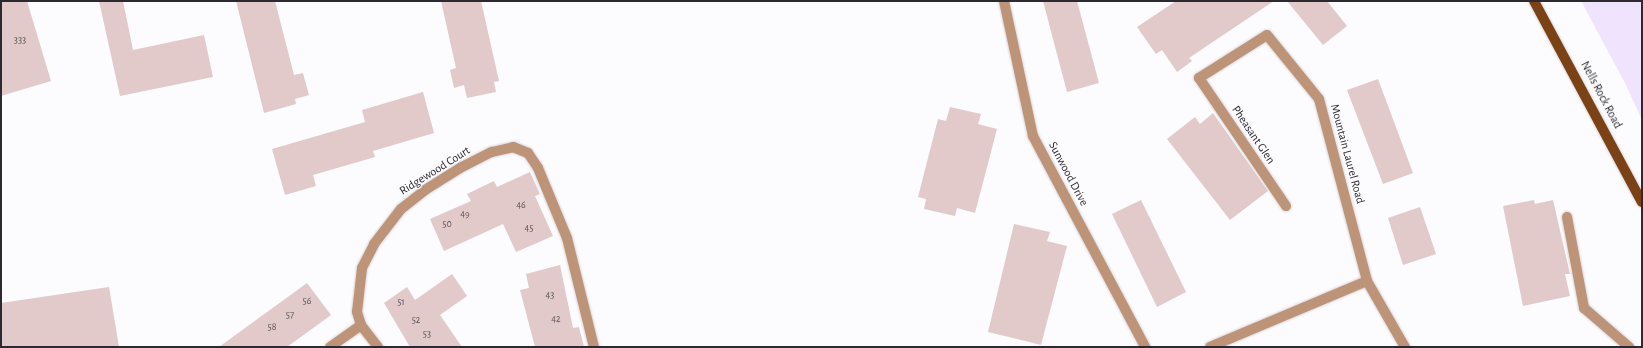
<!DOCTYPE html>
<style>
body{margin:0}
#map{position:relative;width:1643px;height:348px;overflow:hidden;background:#fcfbfe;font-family:"Alegreya Sans",sans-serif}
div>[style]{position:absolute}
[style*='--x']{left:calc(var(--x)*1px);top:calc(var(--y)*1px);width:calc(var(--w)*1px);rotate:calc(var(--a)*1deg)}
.green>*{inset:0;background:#f0e3fe}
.building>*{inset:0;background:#e1cac9}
.roads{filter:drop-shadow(0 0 1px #d7d5d9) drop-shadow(0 0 1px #d7d5d9)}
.minor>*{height:10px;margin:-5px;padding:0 5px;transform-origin:5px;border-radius:5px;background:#be9479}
.major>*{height:10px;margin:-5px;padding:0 5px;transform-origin:5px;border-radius:5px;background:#7b4216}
span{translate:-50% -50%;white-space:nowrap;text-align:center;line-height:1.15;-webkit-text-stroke:3px #fcfbfe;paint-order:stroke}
.number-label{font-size:10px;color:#595156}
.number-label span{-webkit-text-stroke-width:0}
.street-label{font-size:12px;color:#2c2930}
.frame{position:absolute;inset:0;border:2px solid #2c2930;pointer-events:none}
</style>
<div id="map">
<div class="green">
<i style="clip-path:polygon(1581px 1px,1642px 1px,1642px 120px,1625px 83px)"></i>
</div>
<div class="building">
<i style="clip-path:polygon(1px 1px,27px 1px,51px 81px,1px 96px)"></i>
<i style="clip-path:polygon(99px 1px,123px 1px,133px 50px,204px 35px,213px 77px,120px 96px)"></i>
<i style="clip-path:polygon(236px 1px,275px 1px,294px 75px,303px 73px,309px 95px,295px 99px,296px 104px,264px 113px)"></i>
<i style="clip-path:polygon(441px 1px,481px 1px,499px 81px,494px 82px,496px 92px,467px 98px,464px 85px,454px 88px,450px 70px,456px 68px)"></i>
<i style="clip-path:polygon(1043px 1px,1077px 1px,1099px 83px,1067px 92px)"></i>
<i style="clip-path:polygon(1176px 1px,1274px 1px,1189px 58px,1192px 61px,1177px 72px,1162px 50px,1156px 54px,1137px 27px)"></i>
<i style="clip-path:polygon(1287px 1px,1327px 1px,1347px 26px,1323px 45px)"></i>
<i style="clip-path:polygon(1378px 79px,1413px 173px,1383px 184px,1347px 90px)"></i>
<i style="clip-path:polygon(423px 92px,434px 133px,373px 151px,375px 157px,313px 175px,316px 186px,285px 195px,272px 149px,365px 122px,362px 110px)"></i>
<i style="clip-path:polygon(950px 107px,981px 114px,978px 124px,997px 129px,975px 213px,957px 208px,955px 216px,924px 209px,926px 199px,918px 197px,938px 119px,946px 121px)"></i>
<i style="clip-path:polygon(1213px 113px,1268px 191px,1230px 220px,1167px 139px,1195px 117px,1200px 124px)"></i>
<i style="clip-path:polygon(530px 172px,540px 194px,535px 196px,553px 236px,516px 252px,503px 224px,444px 251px,430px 219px,471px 201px,467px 194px,494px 181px,497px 187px)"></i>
<i style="clip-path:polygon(1141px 200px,1186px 292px,1157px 307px,1112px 214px)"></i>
<i style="clip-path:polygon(1534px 200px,1535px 204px,1553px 200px,1570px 274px,1565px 274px,1570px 296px,1523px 306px,1503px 206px)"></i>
<i style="clip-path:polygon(1420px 207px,1436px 254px,1403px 265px,1388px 218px)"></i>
<i style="clip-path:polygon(1014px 224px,1050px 232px,1047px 241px,1067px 246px,1041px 345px,988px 332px)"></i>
<i style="clip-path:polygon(560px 265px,573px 328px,579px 327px,584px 347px,535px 347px,520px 290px,529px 288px,526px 274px)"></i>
<i style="clip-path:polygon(452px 274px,467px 296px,440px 315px,462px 347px,410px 347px,384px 303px,407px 287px,415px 300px)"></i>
<i style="clip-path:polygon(307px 283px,331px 315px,287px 347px,219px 347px)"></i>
<i style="clip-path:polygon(109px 287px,119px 347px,1px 347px,1px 303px)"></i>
</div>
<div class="roads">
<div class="minor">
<i style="--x:1004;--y:1;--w:138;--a:77.9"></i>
<i style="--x:1033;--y:136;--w:239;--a:62"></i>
<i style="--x:1286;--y:206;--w:155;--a:-124.2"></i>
<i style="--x:1199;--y:78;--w:80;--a:-32.3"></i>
<i style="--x:1267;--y:35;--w:82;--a:50.9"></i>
<i style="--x:1319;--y:99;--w:188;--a:75.2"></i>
<i style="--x:1367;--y:281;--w:76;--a:60.1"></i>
<i style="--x:1567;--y:217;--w:93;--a:79.4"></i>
<i style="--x:1584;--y:308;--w:60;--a:40.9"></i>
<i style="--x:330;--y:347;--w:38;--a:-35"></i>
<i style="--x:378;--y:347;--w:28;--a:-128"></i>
<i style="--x:361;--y:325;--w:14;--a:-107"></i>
<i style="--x:357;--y:312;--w:44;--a:-83.5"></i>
<i style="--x:362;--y:268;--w:27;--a:-63"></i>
<i style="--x:374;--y:244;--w:44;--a:-52.4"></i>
<i style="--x:401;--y:209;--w:31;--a:-38"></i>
<i style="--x:425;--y:190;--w:41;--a:-32.2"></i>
<i style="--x:460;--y:168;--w:36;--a:-27"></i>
<i style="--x:492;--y:152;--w:22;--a:-13"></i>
<i style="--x:513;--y:147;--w:16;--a:22"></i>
<i style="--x:528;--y:153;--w:18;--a:56"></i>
<i style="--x:538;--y:168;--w:76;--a:67.5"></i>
<i style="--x:567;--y:238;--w:112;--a:76.1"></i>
<i style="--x:1210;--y:347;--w:170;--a:-22.8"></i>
</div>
<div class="major">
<i style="--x:1534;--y:1;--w:228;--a:61.8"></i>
</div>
</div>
<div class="number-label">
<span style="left:20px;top:41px">333</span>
<span style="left:521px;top:206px">46</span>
<span style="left:465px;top:215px">49</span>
<span style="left:447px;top:225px">50</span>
<span style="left:529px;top:229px">45</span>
<span style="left:550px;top:296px">43</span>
<span style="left:307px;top:302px">56</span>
<span style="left:401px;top:303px">51</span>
<span style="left:290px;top:316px">57</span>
<span style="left:556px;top:320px">42</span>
<span style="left:416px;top:321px">52</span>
<span style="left:272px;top:328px">58</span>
<span style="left:427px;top:335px">53</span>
</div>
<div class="street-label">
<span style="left:1601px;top:95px;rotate:62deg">Nells Rock Road</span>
<span style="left:1253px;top:135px;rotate:56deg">Pheasant Glen</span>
<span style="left:1347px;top:154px;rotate:75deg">Mountain Laurel Road</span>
<span style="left:435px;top:171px;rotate:-32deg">Ridgewood Court</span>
<span style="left:1068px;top:174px;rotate:62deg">Sunwood Drive</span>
</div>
<div class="frame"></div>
</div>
